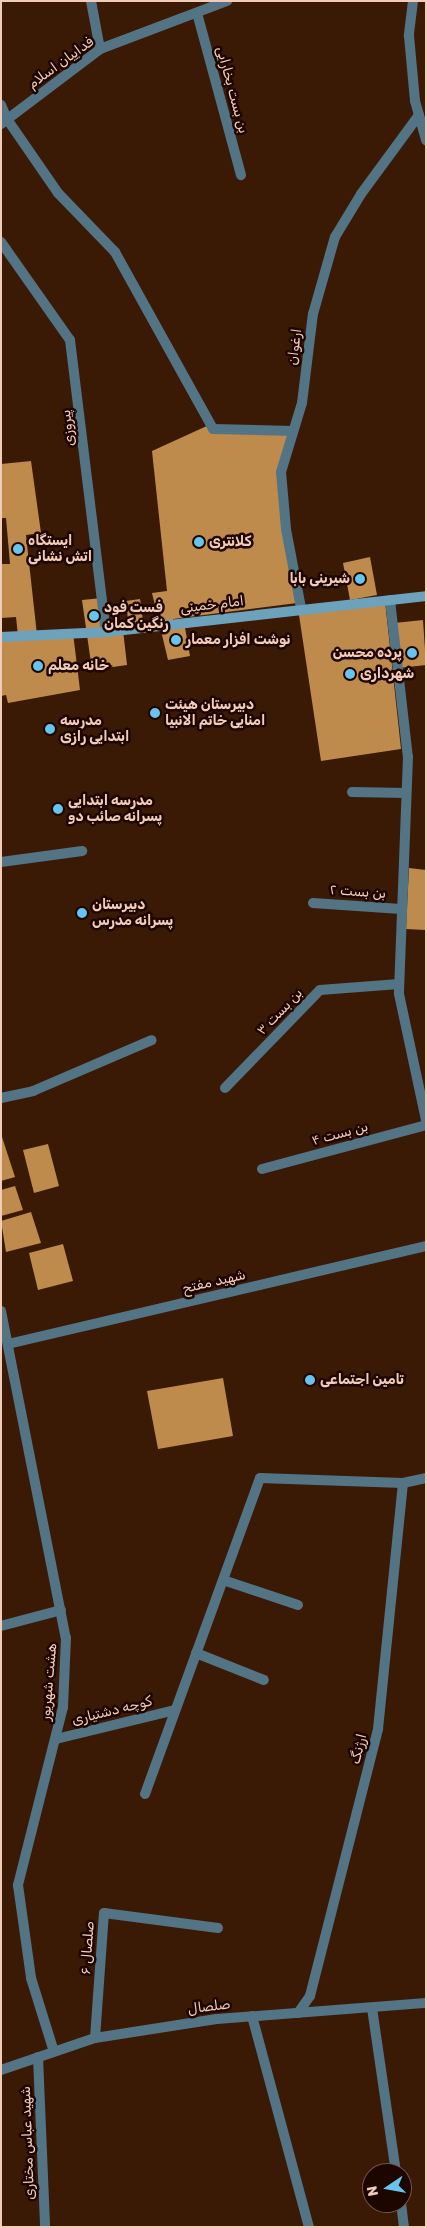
<!DOCTYPE html>
<meta charset="utf-8">
<style>
body{margin:0}
#map{position:relative;width:427px;height:2228px;overflow:hidden;background:#3b1a05;font-family:Rubik,Cairo,sans-serif}
div>[style]{position:absolute}
[style*='--x']{left:calc(var(--x)*1px);top:calc(var(--y)*1px);width:calc(var(--w)*1px);rotate:calc(var(--a)*1deg)}
.building>*{inset:0;background:#be8b4c}
.service>*{height:10px;margin:-5px;padding:0 5px;transform-origin:5px;border-radius:5px;background:#537484}
.minor>*{height:10px;margin:-5px;padding:0 5px;transform-origin:5px;border-radius:5px;background:#537484}
.tertiary>*{height:10px;margin:-5px;padding:0 5px;transform-origin:5px;border-radius:5px;background:#537484}
.secondary>*{height:10px;margin:-5px;padding:0 5px;transform-origin:5px;border-radius:5px;background:#6ca2bc}
.dots>*{width:14px;height:14px;translate:-50% -50%;box-sizing:border-box;border:2px solid #1d0500;border-radius:50%}
span{translate:-50% -50%;white-space:nowrap;text-align:center;line-height:1.15;-webkit-text-stroke:5px #1d0500;paint-order:stroke}
.street-label{font-size:14px;color:#f2ccb8}
.poi-label{font-size:14px;color:#f2ccb8;font-weight:700}
.left{translate:0 -50%;text-align:left}
.right{translate:-100% -50%;text-align:right}
.frame{position:absolute;inset:0;border:2px solid #f2ccb8;pointer-events:none}
.north{position:absolute;left:362px;top:2163px;width:50px;height:50px;box-sizing:border-box;background:#1d0500;border:1px solid #72554a;border-radius:50%;rotate:258deg;font-size:14px;font-weight:700;line-height:20px;text-align:center;color:#f2ccb8}
.north::after{content:'';display:block;margin:auto;width:18px;height:22px;background:#67c4ef;clip-path:polygon(50% 0,100% 100%,50% 72%,0 100%)}
</style>
<div id="map">
<div class="building">
<i style="clip-path:polygon(209px 425px,290px 427px,278px 468px,297px 603px,173px 619px,174px 624px,184px 622px,190px 656px,168px 660px,152px 593px,167px 591px,152px 451px)"></i>
<i style="clip-path:polygon(31px 461px,41px 533px,26px 535px,37px 635px,73px 633px,80px 690px,8px 703px,6px 695px,1px 696px,1px 637px,18px 636px,16px 617px,1px 618px,1px 564px,10px 564px,6px 518px,1px 518px,1px 464px)"></i>
<i style="clip-path:polygon(370px 557px,377px 595px,350px 600px,343px 563px)"></i>
<i style="clip-path:polygon(102px 598px,106px 632px,123px 630px,127px 665px,92px 670px,82px 600px)"></i>
<i style="clip-path:polygon(140px 599px,144px 627px,129px 629px,126px 601px)"></i>
<i style="clip-path:polygon(385px 601px,401px 749px,321px 761px,299px 615px)"></i>
<i style="clip-path:polygon(423px 620px,426px 665px,399px 668px,394px 623px)"></i>
<i style="clip-path:polygon(409px 868px,426px 870px,426px 930px,406px 929px)"></i>
<i style="clip-path:polygon(1px 1134px,15px 1177px,1px 1181px)"></i>
<i style="clip-path:polygon(48px 1144px,59px 1186px,34px 1193px,23px 1150px)"></i>
<i style="clip-path:polygon(15px 1186px,23px 1210px,1px 1216px,1px 1190px)"></i>
<i style="clip-path:polygon(31px 1212px,41px 1243px,6px 1252px,1px 1221px)"></i>
<i style="clip-path:polygon(63px 1244px,73px 1281px,38px 1290px,29px 1253px)"></i>
<i style="clip-path:polygon(223px 1378px,233px 1436px,158px 1449px,147px 1391px)"></i>
</div>
<div class="service">
<i style="--x:197;--y:13;--w:168;--a:74.8"></i>
<i style="--x:7;--y:119;--w:90;--a:55.4"></i>
<i style="--x:58;--y:193;--w:82;--a:46"></i>
<i style="--x:115;--y:252;--w:202;--a:61"></i>
<i style="--x:213;--y:429;--w:80;--a:1.4"></i>
<i style="--x:352;--y:792;--w:54;--a:1.1"></i>
<i style="--x:1;--y:862;--w:82;--a:-7.7"></i>
<i style="--x:313;--y:903;--w:88;--a:3.9"></i>
<i style="--x:225;--y:1088;--w:136;--a:-45.9"></i>
<i style="--x:320;--y:990;--w:79;--a:-4.3"></i>
<i style="--x:1;--y:1098;--w:33;--a:-12"></i>
<i style="--x:33;--y:1091;--w:129;--a:-23.2"></i>
<i style="--x:262;--y:1169;--w:170;--a:-15"></i>
<i style="--x:223;--y:1580;--w:79;--a:18.4"></i>
<i style="--x:1;--y:1626;--w:62;--a:-14.9"></i>
<i style="--x:196;--y:1653;--w:73;--a:21.7"></i>
<i style="--x:95;--y:2038;--w:125;--a:-85.9"></i>
<i style="--x:104;--y:1913;--w:115;--a:7.5"></i>
</div>
<div class="minor">
<i style="--x:1;--y:105;--w:15;--a:67"></i>
<i style="--x:301;--y:608;--w:80;--a:-100.8"></i>
<i style="--x:286;--y:529;--w:57;--a:-95"></i>
<i style="--x:281;--y:472;--w:72;--a:-73.1"></i>
<i style="--x:302;--y:403;--w:90;--a:-83"></i>
<i style="--x:313;--y:314;--w:80;--a:-74.1"></i>
<i style="--x:335;--y:237;--w:50;--a:-58.8"></i>
<i style="--x:361;--y:194;--w:98;--a:-53.7"></i>
<i style="--x:56;--y:1739;--w:122;--a:-13.7"></i>
<i style="--x:145;--y:1794;--w:336;--a:-70"></i>
<i style="--x:260;--y:1478;--w:143;--a:2"></i>
<i style="--x:403;--y:1483;--w:24;--a:-12"></i>
<i style="--x:372;--y:2008;--w:167;--a:81.7"></i>
<i style="--x:298;--y:2013;--w:21;--a:-55"></i>
<i style="--x:310;--y:1996;--w:276;--a:-75.7"></i>
<i style="--x:378;--y:1729;--w:247;--a:-84.2"></i>
<i style="--x:252;--y:2016;--w:219;--a:74.9"></i>
<i style="--x:38;--y:2057;--w:170;--a:87.6"></i>
<i style="--x:401;--y:2203;--w:24;--a:83"></i>
</div>
<div class="tertiary">
<i style="--x:91;--y:1;--w:49;--a:79.4"></i>
<i style="--x:413;--y:1;--w:35;--a:97"></i>
<i style="--x:409;--y:36;--w:65;--a:84.7"></i>
<i style="--x:415;--y:101;--w:41;--a:74.2"></i>
<i style="--x:1;--y:124;--w:124;--a:-37.1"></i>
<i style="--x:100;--y:49;--w:136;--a:-20.7"></i>
<i style="--x:1;--y:242;--w:120;--a:54.9"></i>
<i style="--x:70;--y:340;--w:294;--a:83"></i>
<i style="--x:390;--y:600;--w:158;--a:83.5"></i>
<i style="--x:408;--y:757;--w:237;--a:92.2"></i>
<i style="--x:399;--y:994;--w:129;--a:77.9"></i>
<i style="--x:1;--y:1311;--w:333;--a:78.8"></i>
<i style="--x:66;--y:1638;--w:69;--a:92.5"></i>
<i style="--x:63;--y:1707;--w:184;--a:104.2"></i>
<i style="--x:18;--y:1885;--w:94;--a:82"></i>
<i style="--x:31;--y:1978;--w:77;--a:72.7"></i>
<i style="--x:8;--y:1344;--w:429;--a:-13.2"></i>
<i style="--x:1;--y:2070;--w:99;--a:-18.8"></i>
<i style="--x:95;--y:2038;--w:123;--a:-8.9"></i>
<i style="--x:217;--y:2019;--w:210;--a:-4.4"></i>
</div>
<div class="secondary">
<i style="--x:1;--y:637;--w:105;--a:-2.7"></i>
<i style="--x:106;--y:632;--w:322;--a:-6.4"></i>
</div>
<div class="dots">
<i style="left:199px;top:542px;background:#67c4ef"></i>
<i style="left:18px;top:549px;background:#67c4ef"></i>
<i style="left:360px;top:579px;background:#67c4ef"></i>
<i style="left:94px;top:616px;background:#67c4ef"></i>
<i style="left:176px;top:640px;background:#67c4ef"></i>
<i style="left:412px;top:653px;background:#67c4ef"></i>
<i style="left:38px;top:666px;background:#67c4ef"></i>
<i style="left:350px;top:674px;background:#67c4ef"></i>
<i style="left:155px;top:713px;background:#67c4ef"></i>
<i style="left:50px;top:729px;background:#67c4ef"></i>
<i style="left:58px;top:809px;background:#67c4ef"></i>
<i style="left:82px;top:913px;background:#67c4ef"></i>
<i style="left:310px;top:1380px;background:#67c4ef"></i>
</div>
<div class="street-label">
<span style="left:61px;top:63px;rotate:-36deg">فداییان اسلام</span>
<span style="left:232px;top:90px;rotate:75deg">بن بست بخارایی</span>
<span style="left:295px;top:347px;rotate:-83deg">ارغوان</span>
<span style="left:68px;top:428px;rotate:-97deg">پیروزی</span>
<span style="left:212px;top:605px;rotate:-7deg">امام خمینی</span>
<span style="left:358px;top:892px;rotate:4deg">بن بست ۲</span>
<span style="left:280px;top:1012px;rotate:-46deg">بن بست ۳</span>
<span style="left:340px;top:1134px;rotate:-15deg">بن بست ۴</span>
<span style="left:214px;top:1282px;rotate:-13deg">شهید مفتح</span>
<span style="left:49px;top:1682px;rotate:-85deg">هشت شهریور</span>
<span style="left:112px;top:1711px;rotate:-14deg">کوچه دشتیاری</span>
<span style="left:359px;top:1749px;rotate:-76deg">ارژنگ</span>
<span style="left:88px;top:1948px;rotate:-86deg">صلصال ۶</span>
<span style="left:209px;top:2007px;rotate:-7deg">صلصال</span>
<span style="left:28px;top:2143px;rotate:-92deg">شهید عباس مختاری</span>
</div>
<div class="poi-label">
<span class="left" style="left:28px;top:549px">ایستگاه<br>اتش نشانی</span>
<span class="left" style="left:209px;top:542px">کلانتری</span>
<span class="right" style="left:350px;top:579px">شیرینی بابا</span>
<span class="left" style="left:104px;top:616px">فست فود<br>رنگین کمان</span>
<span class="left" style="left:186px;top:640px">نوشت افزار معمار</span>
<span class="right" style="left:402px;top:653px">پرده محسن</span>
<span class="left" style="left:48px;top:666px">خانه معلم</span>
<span class="left" style="left:360px;top:674px">شهرداری</span>
<span class="left" style="left:165px;top:713px">دبیرستان هیئت<br>امنایی خاتم الانبیا</span>
<span class="left" style="left:60px;top:729px">مدرسه<br>ابتدایی رازی</span>
<span class="left" style="left:68px;top:809px">مدرسه ابتدایی<br>پسرانه صائب دو</span>
<span class="left" style="left:92px;top:913px">دبیرستان<br>پسرانه مدرس</span>
<span class="left" style="left:320px;top:1380px">تامین اجتماعی</span>
</div>
<div class="frame"></div>
<div class="north">N</div>
</div>
